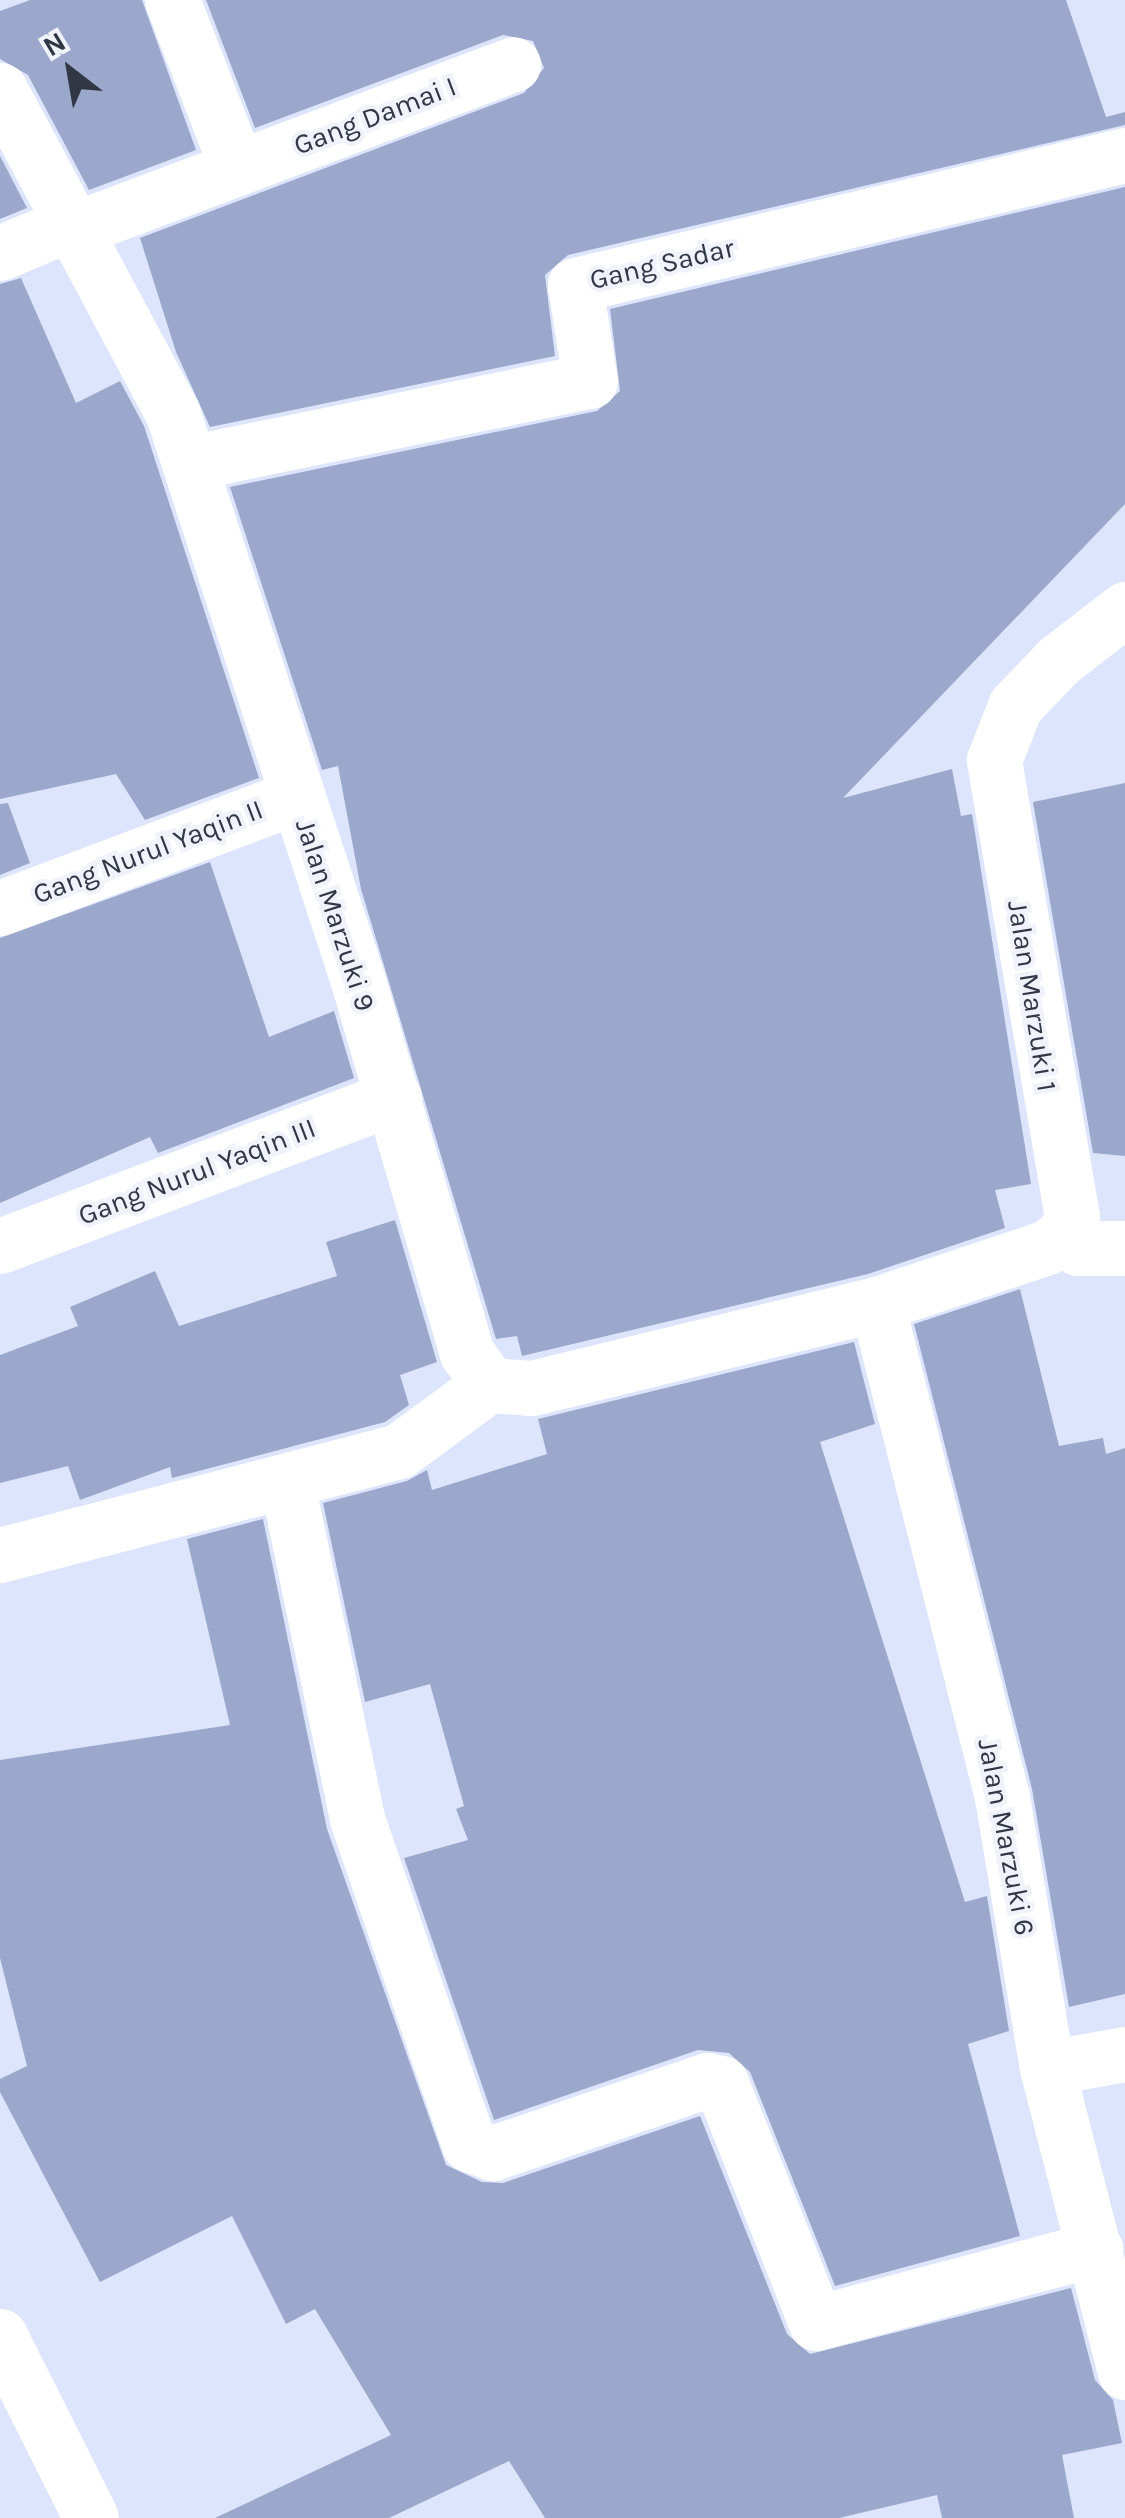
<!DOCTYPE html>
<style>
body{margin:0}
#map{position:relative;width:1125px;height:2518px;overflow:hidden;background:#dde5fc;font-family:Karla,sans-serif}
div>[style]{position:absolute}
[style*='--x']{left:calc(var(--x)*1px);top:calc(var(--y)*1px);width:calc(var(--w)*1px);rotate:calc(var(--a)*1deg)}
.building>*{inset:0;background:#9ba8cb}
.minor>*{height:55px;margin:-27.5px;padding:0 27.5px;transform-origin:27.5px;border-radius:27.5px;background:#fff}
span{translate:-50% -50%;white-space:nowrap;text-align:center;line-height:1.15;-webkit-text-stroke:9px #f0f3fa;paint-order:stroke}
.street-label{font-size:28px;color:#323745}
.north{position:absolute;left:20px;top:20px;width:100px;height:100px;-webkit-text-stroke:8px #f0f3fa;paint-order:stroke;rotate:329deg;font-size:28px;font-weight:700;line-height:40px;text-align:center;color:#323745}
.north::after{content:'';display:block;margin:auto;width:35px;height:45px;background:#323745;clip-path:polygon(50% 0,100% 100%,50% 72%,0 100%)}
</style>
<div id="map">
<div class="building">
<i style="clip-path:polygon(30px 0,142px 0,196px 150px,89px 190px,28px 75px,0 59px,0 11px)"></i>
<i style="clip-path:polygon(206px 0,1066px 0,1106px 117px,1125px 112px,1125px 125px,568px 255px,545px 275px,555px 356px,210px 427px,176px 352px,140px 238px,524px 93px,544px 68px,533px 41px,503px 35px,255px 128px)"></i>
<i style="clip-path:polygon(0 156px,27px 208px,0 219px)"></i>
<i style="clip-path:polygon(1125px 187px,1125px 504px,843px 798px,952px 769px,961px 816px,972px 814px,1031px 1184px,995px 1190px,1005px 1228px,868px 1274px,522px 1356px,517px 1336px,496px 1339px,361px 889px,338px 766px,322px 770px,230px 487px,597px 411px,620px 391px,610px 309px)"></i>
<i style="clip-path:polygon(21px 278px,76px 403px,120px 381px,144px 426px,259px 778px,145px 820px,116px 774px,0 799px,0 284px)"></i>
<i style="clip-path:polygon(1125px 783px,1125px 1156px,1093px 1153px,1033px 802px)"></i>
<i style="clip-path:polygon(8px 803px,30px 863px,0 875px,0 804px)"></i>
<i style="clip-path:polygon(210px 862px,269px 1037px,334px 1011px,354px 1078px,158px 1153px,150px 1137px,0 1203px,0 938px)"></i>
<i style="clip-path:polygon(395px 1220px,437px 1362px,400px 1375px,409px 1405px,385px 1422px,172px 1478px,170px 1467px,80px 1500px,68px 1466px,0 1483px,0 1355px,78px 1326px,70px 1307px,155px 1271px,179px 1326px,337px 1276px,326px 1242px)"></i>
<i style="clip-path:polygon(1020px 1289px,1059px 1446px,1103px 1438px,1106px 1454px,1125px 1448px,1125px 1994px,1069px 2007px,1032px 1789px,914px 1324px)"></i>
<i style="clip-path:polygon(854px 1342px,875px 1424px,820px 1442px,965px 1902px,987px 1896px,1009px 2031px,968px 2044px,1020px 2236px,835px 2286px,750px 2072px,729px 2053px,698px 2050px,494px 2120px,404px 1858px,468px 1840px,456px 1809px,464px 1806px,430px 1684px,365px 1702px,323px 1503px,407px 1481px,427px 1470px,432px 1490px,547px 1454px,538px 1419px)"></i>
<i style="clip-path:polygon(263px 1519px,327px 1829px,446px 2165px,482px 2182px,503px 2183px,700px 2116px,787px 2334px,810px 2354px,1071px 2288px,1095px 2380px,1113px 2400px,1122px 2443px,1062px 2455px,1074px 2518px,942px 2518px,937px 2495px,839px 2518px,545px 2518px,509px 2461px,389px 2518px,215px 2518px,391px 2435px,315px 2309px,286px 2324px,232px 2216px,100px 2282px,0 2092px,0 2079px,27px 2066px,0 1958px,0 1760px,230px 1725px,187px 1539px)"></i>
</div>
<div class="minor">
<i style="--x:172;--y:0;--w:180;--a:68.8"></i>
<i style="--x:0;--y:90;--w:367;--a:61.9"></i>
<i style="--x:173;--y:414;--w:596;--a:71.93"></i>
<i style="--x:358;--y:981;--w:388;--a:73.7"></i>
<i style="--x:467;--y:1353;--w:39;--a:55"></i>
<i style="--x:489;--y:1385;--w:43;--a:4"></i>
<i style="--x:532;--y:1388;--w:355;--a:-13.7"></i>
<i style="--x:877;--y:1304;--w:179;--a:-18.5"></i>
<i style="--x:1047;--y:1247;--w:21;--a:-35"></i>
<i style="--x:1064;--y:1235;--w:20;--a:-66"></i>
<i style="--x:1072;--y:1217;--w:464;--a:-99.7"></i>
<i style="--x:994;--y:760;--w:58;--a:-68.7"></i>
<i style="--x:1015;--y:706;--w:62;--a:-46.3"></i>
<i style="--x:1058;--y:661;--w:85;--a:-37.8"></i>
<i style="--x:75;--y:229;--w:468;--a:-20.6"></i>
<i style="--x:0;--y:253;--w:77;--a:-22.9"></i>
<i style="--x:189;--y:463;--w:409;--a:-11.6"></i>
<i style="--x:590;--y:381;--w:97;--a:-98.9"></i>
<i style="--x:575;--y:285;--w:565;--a:-13.3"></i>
<i style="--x:0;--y:908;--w:316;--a:-20.6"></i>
<i style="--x:1064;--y:1235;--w:19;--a:43"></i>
<i style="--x:1078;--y:1248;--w:47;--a:0"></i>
<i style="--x:0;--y:1246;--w:421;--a:-20.7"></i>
<i style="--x:877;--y:1304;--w:509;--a:75.77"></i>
<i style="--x:1002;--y:1797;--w:275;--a:80.6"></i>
<i style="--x:1047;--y:2068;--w:314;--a:75.6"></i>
<i style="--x:287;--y:1483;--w:343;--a:78.2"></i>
<i style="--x:357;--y:1819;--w:344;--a:71"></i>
<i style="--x:469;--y:2144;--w:26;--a:21"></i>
<i style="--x:493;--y:2153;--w:227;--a:-18.8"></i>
<i style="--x:708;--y:2080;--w:13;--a:13"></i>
<i style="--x:721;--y:2083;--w:258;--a:68.4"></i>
<i style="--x:816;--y:2323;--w:289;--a:-14.9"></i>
<i style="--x:0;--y:1555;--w:412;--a:-14.6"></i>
<i style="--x:399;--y:1451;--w:112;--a:-36.3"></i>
<i style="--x:1047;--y:2068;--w:79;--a:-10.2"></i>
<i style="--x:0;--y:2336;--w:203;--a:63.4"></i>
</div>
<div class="street-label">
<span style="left:375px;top:116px;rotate:-21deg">Gang Damai I</span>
<span style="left:662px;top:264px;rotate:-13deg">Gang Sadar</span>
<span style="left:148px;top:852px;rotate:-21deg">Gang Nurul Yaqin II</span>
<span style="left:335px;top:915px;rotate:72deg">Jalan Marzuki 9</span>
<span style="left:1032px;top:996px;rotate:81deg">Jalan Marzuki 1</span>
<span style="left:197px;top:1172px;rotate:-21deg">Gang Nurul Yaqin III</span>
<span style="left:1006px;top:1837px;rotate:79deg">Jalan Marzuki 6</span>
</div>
<div class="north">N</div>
</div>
